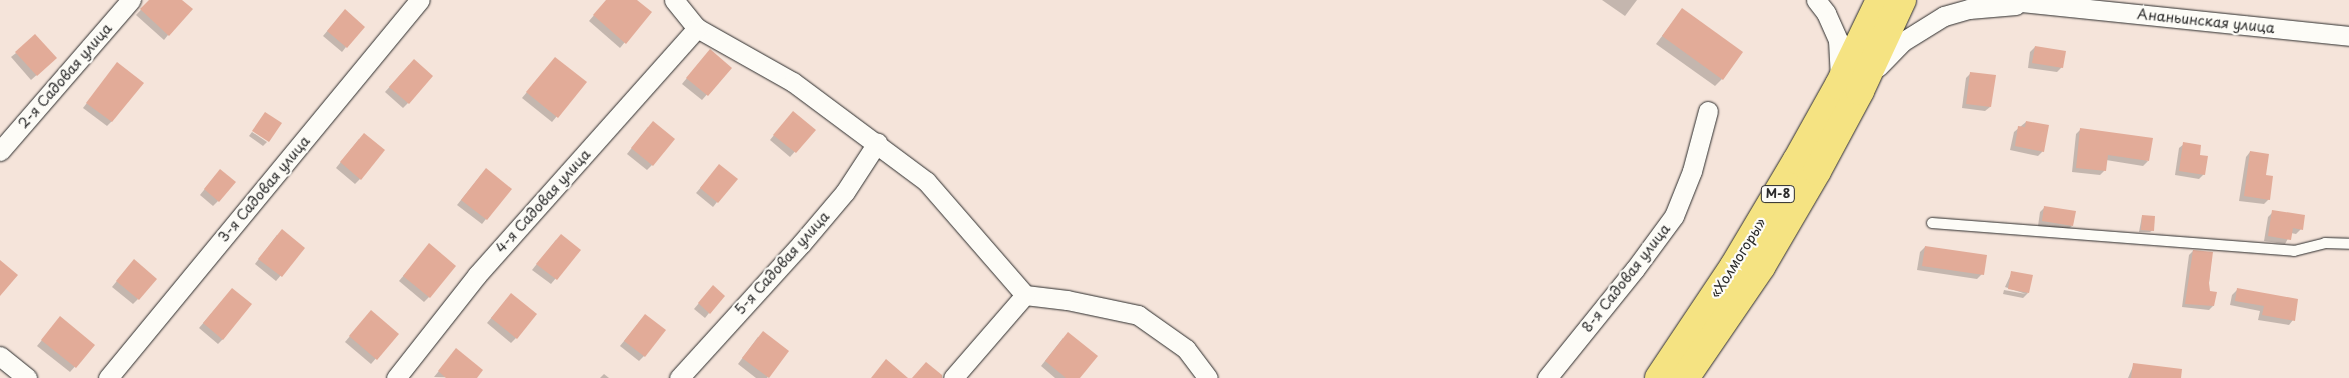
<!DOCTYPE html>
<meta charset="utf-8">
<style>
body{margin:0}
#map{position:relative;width:2349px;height:378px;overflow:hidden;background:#f5e4da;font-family:"Playpen Sans",sans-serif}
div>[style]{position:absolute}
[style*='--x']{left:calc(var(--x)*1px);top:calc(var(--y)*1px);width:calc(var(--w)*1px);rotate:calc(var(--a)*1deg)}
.shadow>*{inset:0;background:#0003}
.building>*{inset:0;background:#e2ab98}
.roads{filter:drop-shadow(0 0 1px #2b2b2b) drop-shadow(0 0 1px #2b2b2b)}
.service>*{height:10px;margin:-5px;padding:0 5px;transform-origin:5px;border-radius:5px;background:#fdfcf7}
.minor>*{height:19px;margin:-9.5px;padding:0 9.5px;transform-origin:9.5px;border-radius:9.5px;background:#fdfcf7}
.trunk>*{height:28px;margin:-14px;padding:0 14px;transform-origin:14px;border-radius:14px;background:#f5e382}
span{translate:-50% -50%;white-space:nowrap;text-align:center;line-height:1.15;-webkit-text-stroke:4.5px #fdfcf7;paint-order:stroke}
.shield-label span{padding:1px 4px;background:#fdfcf7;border:1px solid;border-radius:4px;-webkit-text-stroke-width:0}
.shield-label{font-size:12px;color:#2b2b2b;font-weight:700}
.street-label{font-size:14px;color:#2b2b2b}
</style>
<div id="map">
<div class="shadow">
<i style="clip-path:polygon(150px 0,180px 0,168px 35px,164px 40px,136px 15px)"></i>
<i style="clip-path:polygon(607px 0,635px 0,650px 12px,620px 48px,589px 21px)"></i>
<i style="clip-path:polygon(1602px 0,1637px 0,1625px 16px)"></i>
<i style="clip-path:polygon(1682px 10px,1722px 79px,1715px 86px,1656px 44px)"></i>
<i style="clip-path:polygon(340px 16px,346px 47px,342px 52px,323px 36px)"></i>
<i style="clip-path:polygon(2035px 47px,2062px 67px,2057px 72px,2028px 68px,2030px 52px)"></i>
<i style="clip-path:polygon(16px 53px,50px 63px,31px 80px,11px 57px)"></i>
<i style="clip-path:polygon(705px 56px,730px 68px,702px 100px,682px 84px)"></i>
<i style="clip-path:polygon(550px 64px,585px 83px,552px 122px,522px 98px)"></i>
<i style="clip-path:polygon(409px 65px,408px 103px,403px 108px,385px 92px)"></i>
<i style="clip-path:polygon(113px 69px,112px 121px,107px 126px,83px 108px)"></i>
<i style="clip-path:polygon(1971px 73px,1990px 107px,1985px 111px,1962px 108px,1966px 78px)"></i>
<i style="clip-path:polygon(788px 118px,814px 130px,790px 157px,770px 140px)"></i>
<i style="clip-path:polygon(2026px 122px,2043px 151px,2038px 156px,2010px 150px,2014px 132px)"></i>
<i style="clip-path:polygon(648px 127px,652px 165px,647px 170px,627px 154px)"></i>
<i style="clip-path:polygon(2081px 129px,2148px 161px,2143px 166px,2106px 160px,2105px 170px,2100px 175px,2072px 172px,2076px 134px)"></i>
<i style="clip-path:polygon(252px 132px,267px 142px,263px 146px,249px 136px)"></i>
<i style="clip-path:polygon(359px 139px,360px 179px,355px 184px,336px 168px)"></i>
<i style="clip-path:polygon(2184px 144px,2198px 156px,2204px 174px,2199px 179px,2175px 175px,2179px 148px)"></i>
<i style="clip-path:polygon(2250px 152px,2269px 199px,2264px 204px,2239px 201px,2246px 157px)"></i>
<i style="clip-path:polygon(715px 171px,717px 202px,713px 207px,696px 193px)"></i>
<i style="clip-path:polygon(481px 175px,510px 189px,482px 224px,457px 205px)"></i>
<i style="clip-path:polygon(215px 176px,218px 201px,213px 206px,200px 195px)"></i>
<i style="clip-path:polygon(2045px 207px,2072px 226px,2067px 230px,2038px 226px,2040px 212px)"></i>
<i style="clip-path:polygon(2273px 212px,2301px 229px,2296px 234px,2291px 233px,2285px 244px,2264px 241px,2268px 217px)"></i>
<i style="clip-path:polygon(2142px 216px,2153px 230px,2150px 232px,2139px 232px)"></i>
<i style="clip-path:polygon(277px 235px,304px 248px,276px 281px,255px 264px)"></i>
<i style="clip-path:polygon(556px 240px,579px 250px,551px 284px,532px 270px)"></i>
<i style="clip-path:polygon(1925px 247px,1982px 274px,1977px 279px,1917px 270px,1920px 252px)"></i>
<i style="clip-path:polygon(425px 250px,429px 297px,424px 302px,399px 281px)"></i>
<i style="clip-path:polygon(2193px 251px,2212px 253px,2208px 292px,2213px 306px,2209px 310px,2182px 307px,2189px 255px)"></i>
<i style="clip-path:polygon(129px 266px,138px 299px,133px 304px,112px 287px)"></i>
<i style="clip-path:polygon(2012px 272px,2028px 293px,2023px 298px,2003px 294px,2004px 290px,2026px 294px,2005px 287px)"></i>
<i style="clip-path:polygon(2237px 290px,2293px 320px,2289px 325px,2258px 320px,2260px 311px,2230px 305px,2232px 295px)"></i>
<i style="clip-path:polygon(708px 292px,709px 313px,705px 318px,694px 309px)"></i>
<i style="clip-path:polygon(228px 294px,223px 339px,218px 344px,199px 328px)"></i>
<i style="clip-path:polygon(506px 300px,516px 338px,511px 343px,487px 323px)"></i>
<i style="clip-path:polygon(366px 317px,397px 334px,371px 364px,345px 342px)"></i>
<i style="clip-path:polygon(641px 320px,644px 356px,639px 361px,620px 346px)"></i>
<i style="clip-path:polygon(56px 323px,94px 345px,70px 372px,37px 346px)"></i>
<i style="clip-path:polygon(758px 337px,788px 351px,767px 378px,756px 378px,738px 364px)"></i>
<i style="clip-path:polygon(1063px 338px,1078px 378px,1055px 378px,1041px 366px)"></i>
<i style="clip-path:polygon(452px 355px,475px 378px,434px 377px)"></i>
<i style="clip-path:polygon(2134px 364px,2160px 378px,2128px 378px)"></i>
<i style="clip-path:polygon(604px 374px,609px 378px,600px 378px)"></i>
</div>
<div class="building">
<i style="clip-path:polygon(149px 0,182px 0,193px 9px,169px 36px,140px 9px)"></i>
<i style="clip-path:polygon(606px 0,637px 0,652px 12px,626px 44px,593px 15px)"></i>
<i style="clip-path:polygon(1682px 8px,1743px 52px,1723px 80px,1662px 36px)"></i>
<i style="clip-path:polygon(345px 9px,365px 27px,347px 48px,327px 31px)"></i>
<i style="clip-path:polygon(35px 34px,57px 58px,37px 76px,15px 52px)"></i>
<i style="clip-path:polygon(2035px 46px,2066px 51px,2063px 68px,2032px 63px)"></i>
<i style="clip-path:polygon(710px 49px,732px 68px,708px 96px,686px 78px)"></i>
<i style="clip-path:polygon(555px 57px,587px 82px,558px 118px,526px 92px)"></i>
<i style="clip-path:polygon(414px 59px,433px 76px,409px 104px,389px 87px)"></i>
<i style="clip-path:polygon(117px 62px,144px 83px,112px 122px,86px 103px)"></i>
<i style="clip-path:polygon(1970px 72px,1996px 75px,1991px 107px,1966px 104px)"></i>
<i style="clip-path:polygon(793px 111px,816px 130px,796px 153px,773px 135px)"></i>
<i style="clip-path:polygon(265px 112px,282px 123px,269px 142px,252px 131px)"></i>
<i style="clip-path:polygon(653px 121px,675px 139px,653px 166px,631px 148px)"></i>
<i style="clip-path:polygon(2026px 121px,2049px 125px,2044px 152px,2015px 146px,2018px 126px,2025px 127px)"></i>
<i style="clip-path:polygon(2080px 128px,2153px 138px,2149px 161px,2108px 155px,2106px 171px,2076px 168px)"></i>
<i style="clip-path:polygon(364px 133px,385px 150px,361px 180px,340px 162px)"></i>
<i style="clip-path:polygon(2183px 142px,2201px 145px,2200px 155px,2208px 156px,2205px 175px,2179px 171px)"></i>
<i style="clip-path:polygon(2250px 151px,2269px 154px,2266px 175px,2273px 176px,2270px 200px,2244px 196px)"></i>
<i style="clip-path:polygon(719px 164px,738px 179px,718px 203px,700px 188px)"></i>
<i style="clip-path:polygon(486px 168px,512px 189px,487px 220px,461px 200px)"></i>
<i style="clip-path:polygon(220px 169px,236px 182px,219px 202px,204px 189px)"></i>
<i style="clip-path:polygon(2044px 206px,2076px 211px,2073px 226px,2042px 221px)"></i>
<i style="clip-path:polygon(2272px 210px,2305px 215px,2303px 230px,2293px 228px,2291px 240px,2268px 236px)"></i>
<i style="clip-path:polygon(2142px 215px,2155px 216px,2154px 231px,2141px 230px)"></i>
<i style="clip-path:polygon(282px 229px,305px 248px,282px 277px,258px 259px)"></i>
<i style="clip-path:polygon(561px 234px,581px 250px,557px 280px,536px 264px)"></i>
<i style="clip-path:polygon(429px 243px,456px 266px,430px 298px,403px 276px)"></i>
<i style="clip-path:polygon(1925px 246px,1987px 255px,1984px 275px,1922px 266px)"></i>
<i style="clip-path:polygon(2193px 250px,2213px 252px,2209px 283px,2210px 291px,2217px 292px,2214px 306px,2185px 304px)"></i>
<i style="clip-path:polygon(134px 259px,157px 279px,139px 300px,116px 281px)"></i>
<i style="clip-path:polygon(0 260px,18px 275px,0 296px)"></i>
<i style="clip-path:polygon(2011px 271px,2033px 275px,2029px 293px,2008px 289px)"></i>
<i style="clip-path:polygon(713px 285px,725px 296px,710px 314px,698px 303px)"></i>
<i style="clip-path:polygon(232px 288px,252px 304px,223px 340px,203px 323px)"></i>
<i style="clip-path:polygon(2237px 288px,2298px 299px,2295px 321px,2262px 315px,2264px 306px,2235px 301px)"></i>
<i style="clip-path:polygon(511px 293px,537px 314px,517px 339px,491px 318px)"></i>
<i style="clip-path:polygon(371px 310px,399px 334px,377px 360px,349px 336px)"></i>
<i style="clip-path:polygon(645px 314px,666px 330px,645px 357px,624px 341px)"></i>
<i style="clip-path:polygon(60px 316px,95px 345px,76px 368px,41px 340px)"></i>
<i style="clip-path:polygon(763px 331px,789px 351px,769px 378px,742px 358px)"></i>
<i style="clip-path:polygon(1068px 332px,1098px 356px,1080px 378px,1066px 378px,1045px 361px)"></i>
<i style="clip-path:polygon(456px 348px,483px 370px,477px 378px,446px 378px,438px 371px)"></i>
<i style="clip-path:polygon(886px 359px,908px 378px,871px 378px)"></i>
<i style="clip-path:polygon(926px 362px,942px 375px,942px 378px,912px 378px)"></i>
<i style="clip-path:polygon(2133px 363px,2182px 369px,2181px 378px,2131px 378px)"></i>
</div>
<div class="roads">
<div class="service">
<i style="--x:1932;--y:223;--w:363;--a:4.4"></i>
<i style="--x:2294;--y:251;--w:32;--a:-14"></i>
<i style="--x:2325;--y:243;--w:24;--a:2"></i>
</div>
<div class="minor">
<i style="--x:674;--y:0;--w:36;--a:51"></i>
<i style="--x:697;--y:28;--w:110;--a:29.4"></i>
<i style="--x:793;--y:82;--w:166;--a:36.7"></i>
<i style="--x:926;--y:181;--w:151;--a:49"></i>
<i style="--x:1025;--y:295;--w:42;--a:6.8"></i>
<i style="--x:1067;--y:300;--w:73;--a:11.9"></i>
<i style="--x:1138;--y:315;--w:59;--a:35.3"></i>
<i style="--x:1186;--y:349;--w:36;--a:53"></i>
<i style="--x:1816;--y:0;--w:16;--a:52"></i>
<i style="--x:1826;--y:13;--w:30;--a:66"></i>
<i style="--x:1838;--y:40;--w:37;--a:87"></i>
<i style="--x:2002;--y:0;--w:349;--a:5.9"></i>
<i style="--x:1878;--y:67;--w:35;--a:-46"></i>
<i style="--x:1902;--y:42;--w:49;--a:-31.8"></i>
<i style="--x:1944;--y:16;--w:26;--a:-16"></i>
<i style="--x:1969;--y:9;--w:47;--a:-4.9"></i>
<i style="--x:0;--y:151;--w:200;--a:-49.1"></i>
<i style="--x:0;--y:356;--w:35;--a:39"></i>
<i style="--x:108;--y:378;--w:490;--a:-50.5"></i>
<i style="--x:396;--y:378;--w:131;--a:-51.8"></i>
<i style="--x:477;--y:275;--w:331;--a:-48.3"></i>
<i style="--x:679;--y:378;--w:181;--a:-47.7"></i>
<i style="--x:801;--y:244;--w:68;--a:-49.8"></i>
<i style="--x:845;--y:192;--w:59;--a:-56.9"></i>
<i style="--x:953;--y:378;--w:110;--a:-49.1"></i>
<i style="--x:1547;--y:378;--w:140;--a:-51.1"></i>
<i style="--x:1635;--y:269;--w:66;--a:-53.7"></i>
<i style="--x:1674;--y:216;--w:48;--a:-68.2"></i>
<i style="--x:1692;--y:171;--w:62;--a:-75.1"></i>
</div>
<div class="trunk">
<i style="--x:1659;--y:378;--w:135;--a:-56.2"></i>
<i style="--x:1734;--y:266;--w:123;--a:-59.3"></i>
<i style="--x:1797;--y:160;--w:86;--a:-60.8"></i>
<i style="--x:1839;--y:85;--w:94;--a:-64.2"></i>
<i style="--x:1685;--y:378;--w:135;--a:-55.6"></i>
<i style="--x:1761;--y:267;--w:111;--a:-59.7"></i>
<i style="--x:1817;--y:171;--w:91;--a:-61.7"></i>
<i style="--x:1860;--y:91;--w:100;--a:-65.2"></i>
</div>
</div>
<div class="shield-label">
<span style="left:1778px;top:194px">М-8</span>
</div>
<div class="street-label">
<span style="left:2206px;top:21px;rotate:6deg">Ананьинская улица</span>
<span style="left:65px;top:76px;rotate:-49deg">2-я Садовая улица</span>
<span style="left:264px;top:189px;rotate:-50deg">3-я Садовая улица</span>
<span style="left:543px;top:201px;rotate:-48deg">4-я Садовая улица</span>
<span style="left:1738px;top:258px;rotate:-58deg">«Холмогоры»</span>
<span style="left:782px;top:263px;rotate:-48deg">5-я Садовая улица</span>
<span style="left:1626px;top:278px;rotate:-52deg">8-я Садовая улица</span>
</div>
</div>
